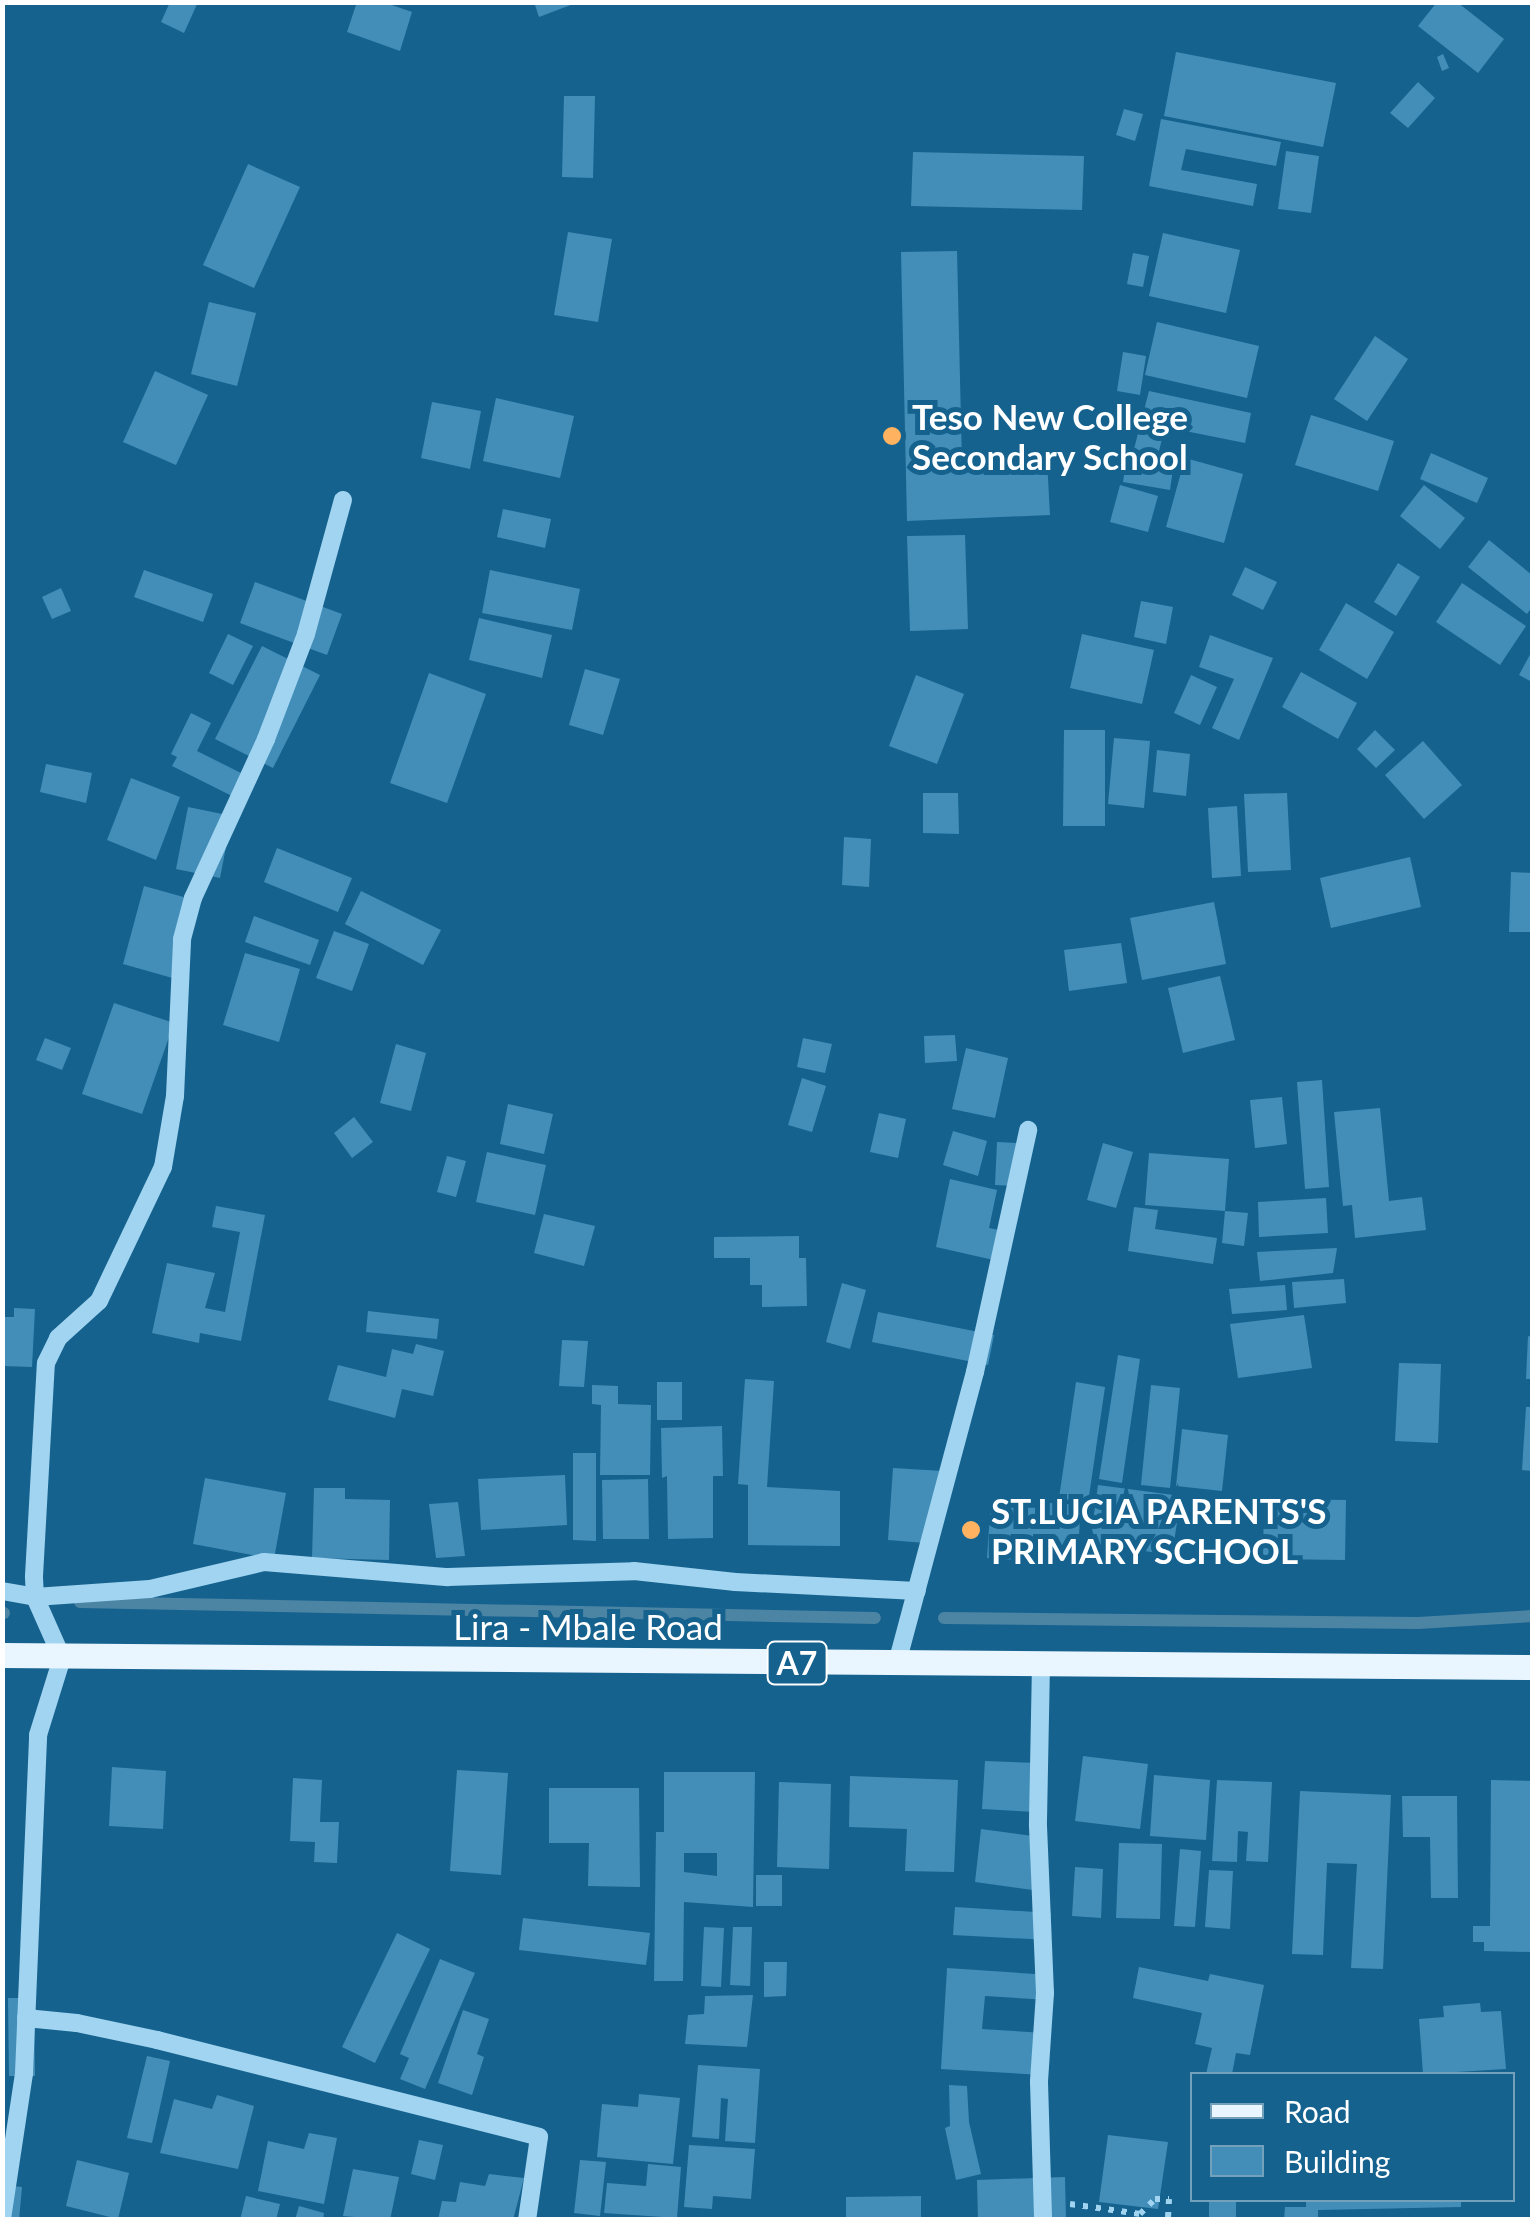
<!DOCTYPE html>
<style>
body{margin:0}
#map{position:relative;width:1535px;height:2222px;overflow:hidden;background:#15628f;font-family:Lato,sans-serif}
div>[style]{position:absolute}
[style*='--x']{left:calc(var(--x)*1px);top:calc(var(--y)*1px);width:calc(var(--w)*1px);rotate:calc(var(--a)*1deg)}
.stream>*{height:12px;margin:-6px;padding:0 6px;transform-origin:6px;border-radius:6px;background:#4c84a3}
.building>*{inset:0;background:#428eb9}
.path>*{height:6px;margin-top:-3px;transform-origin:0;background:repeating-linear-gradient(90deg,#a0d4f0 0 5px,transparent 0 13px)}
.minor>*{height:18px;margin:-9px;padding:0 9px;transform-origin:9px;border-radius:9px;background:#a0d4f0}
.major>*{height:25px;margin:-12.5px;padding:0 12.5px;transform-origin:12.5px;border-radius:12.5px;background:#eaf6ff}
.dots>*{width:28px;height:28px;translate:-50% -50%;box-sizing:border-box;border:5px solid #15628f;border-radius:50%}
span{translate:-50% -50%;white-space:nowrap;text-align:center;line-height:1.15;-webkit-text-stroke:10px #15628f;paint-order:stroke}
.shield-label span{padding:2px 8px;background:#15628f;border:2px solid;border-radius:8px;-webkit-text-stroke-width:0}
.shield-label{font-size:32px;color:#fff;font-weight:700}
.poi-label{font-size:35px;color:#fff;font-weight:700}
.left{translate:0 -50%;text-align:left}
.street-label{font-size:35px;color:#fff}
.frame{position:absolute;inset:0;border:5px solid #fff;pointer-events:none}
.legend{position:absolute;left:1190px;top:2072px;width:325px;height:130px;box-sizing:border-box;background:#15628f;border:2px solid #73a1bc;margin:0;padding:12px 18px;list-style:none;font-size:30px;color:#fff}
.legend li{display:flex;align-items:center;gap:20px;height:50px}
.legend b{width:50px;border:2px solid #73a1bc}
</style>
<div id="map">
<div class="stream">
<i style="--x:80;--y:1602;--w:795;--a:1.15"></i>
<i style="--x:2;--y:1613;--w:2;--a:0"></i>
<i style="--x:944;--y:1618;--w:474;--a:0.6"></i>
<i style="--x:1418;--y:1623;--w:114;--a:-3.5"></i>
</div>
<div class="building">
<i style="clip-path:polygon(170px 2px,198px 2px,184px 33px,161px 22px)"></i>
<i style="clip-path:polygon(357px 2px,383px 2px,412px 12px,400px 51px,347px 32px)"></i>
<i style="clip-path:polygon(534px 2px,576px 2px,576px 3px,539px 17px)"></i>
<i style="clip-path:polygon(1437px 2px,1457px 2px,1504px 39px,1478px 73px,1418px 26px)"></i>
<i style="clip-path:polygon(1176px 52px,1336px 83px,1323px 147px,1164px 116px)"></i>
<i style="clip-path:polygon(1443px 54px,1449px 68px,1442px 71px,1437px 57px)"></i>
<i style="clip-path:polygon(1418px 82px,1435px 98px,1408px 128px,1390px 113px)"></i>
<i style="clip-path:polygon(564px 96px,595px 96px,593px 178px,562px 177px)"></i>
<i style="clip-path:polygon(1124px 109px,1143px 114px,1135px 141px,1116px 135px)"></i>
<i style="clip-path:polygon(1161px 119px,1281px 142px,1276px 166px,1186px 149px,1181px 170px,1257px 184px,1253px 206px,1149px 186px)"></i>
<i style="clip-path:polygon(1286px 151px,1319px 156px,1311px 213px,1278px 209px)"></i>
<i style="clip-path:polygon(913px 152px,1084px 156px,1082px 210px,911px 206px)"></i>
<i style="clip-path:polygon(248px 164px,300px 187px,254px 288px,203px 265px)"></i>
<i style="clip-path:polygon(568px 232px,612px 239px,598px 322px,554px 315px)"></i>
<i style="clip-path:polygon(1163px 233px,1240px 250px,1226px 313px,1149px 296px)"></i>
<i style="clip-path:polygon(957px 251px,962px 464px,1047px 460px,1050px 515px,907px 521px,901px 252px)"></i>
<i style="clip-path:polygon(1133px 253px,1149px 256px,1143px 287px,1127px 284px)"></i>
<i style="clip-path:polygon(209px 302px,256px 313px,237px 386px,191px 374px)"></i>
<i style="clip-path:polygon(1157px 322px,1259px 346px,1247px 398px,1145px 375px)"></i>
<i style="clip-path:polygon(1375px 336px,1408px 359px,1367px 421px,1334px 399px)"></i>
<i style="clip-path:polygon(1123px 352px,1146px 356px,1140px 395px,1117px 391px)"></i>
<i style="clip-path:polygon(155px 371px,208px 395px,176px 465px,123px 442px)"></i>
<i style="clip-path:polygon(1149px 391px,1251px 413px,1245px 443px,1165px 427px,1158px 455px,1134px 449px)"></i>
<i style="clip-path:polygon(496px 398px,574px 416px,560px 478px,483px 461px)"></i>
<i style="clip-path:polygon(432px 402px,481px 411px,470px 469px,421px 458px)"></i>
<i style="clip-path:polygon(1311px 415px,1394px 441px,1378px 491px,1295px 465px)"></i>
<i style="clip-path:polygon(1431px 453px,1488px 478px,1477px 503px,1420px 479px)"></i>
<i style="clip-path:polygon(1127px 455px,1174px 462px,1170px 490px,1123px 482px)"></i>
<i style="clip-path:polygon(1185px 458px,1243px 474px,1224px 543px,1166px 527px)"></i>
<i style="clip-path:polygon(1120px 485px,1158px 496px,1148px 532px,1110px 522px)"></i>
<i style="clip-path:polygon(1424px 485px,1465px 518px,1440px 549px,1400px 516px)"></i>
<i style="clip-path:polygon(503px 509px,551px 519px,545px 548px,497px 537px)"></i>
<i style="clip-path:polygon(965px 535px,968px 629px,910px 631px,907px 536px)"></i>
<i style="clip-path:polygon(1489px 540px,1532px 575px,1532px 607px,1527px 614px,1468px 567px)"></i>
<i style="clip-path:polygon(1398px 563px,1420px 577px,1396px 616px,1374px 602px)"></i>
<i style="clip-path:polygon(1245px 567px,1277px 582px,1263px 610px,1232px 595px)"></i>
<i style="clip-path:polygon(144px 570px,213px 594px,203px 622px,134px 597px)"></i>
<i style="clip-path:polygon(490px 570px,580px 589px,572px 630px,482px 613px)"></i>
<i style="clip-path:polygon(255px 582px,342px 614px,327px 655px,240px 623px)"></i>
<i style="clip-path:polygon(1462px 583px,1526px 626px,1500px 665px,1436px 622px)"></i>
<i style="clip-path:polygon(61px 588px,71px 611px,52px 619px,42px 597px)"></i>
<i style="clip-path:polygon(1141px 601px,1173px 607px,1166px 644px,1134px 637px)"></i>
<i style="clip-path:polygon(1346px 603px,1394px 632px,1367px 679px,1319px 650px)"></i>
<i style="clip-path:polygon(479px 618px,552px 635px,542px 678px,469px 660px)"></i>
<i style="clip-path:polygon(228px 634px,253px 646px,233px 685px,209px 673px)"></i>
<i style="clip-path:polygon(1082px 634px,1154px 650px,1142px 704px,1070px 688px)"></i>
<i style="clip-path:polygon(1210px 635px,1273px 658px,1239px 740px,1212px 728px,1234px 679px,1199px 667px)"></i>
<i style="clip-path:polygon(262px 646px,320px 675px,273px 768px,215px 739px)"></i>
<i style="clip-path:polygon(1532px 651px,1532px 682px,1519px 675px)"></i>
<i style="clip-path:polygon(585px 669px,620px 679px,603px 735px,569px 725px)"></i>
<i style="clip-path:polygon(1301px 672px,1357px 703px,1338px 739px,1282px 707px)"></i>
<i style="clip-path:polygon(429px 673px,486px 694px,447px 803px,390px 783px)"></i>
<i style="clip-path:polygon(916px 675px,964px 694px,937px 764px,889px 746px)"></i>
<i style="clip-path:polygon(1191px 675px,1217px 687px,1200px 725px,1174px 713px)"></i>
<i style="clip-path:polygon(191px 713px,211px 723px,197px 751px,251px 778px,240px 800px,172px 766px,177px 757px,171px 754px)"></i>
<i style="clip-path:polygon(1064px 730px,1105px 730px,1105px 826px,1063px 826px)"></i>
<i style="clip-path:polygon(1375px 730px,1395px 750px,1376px 768px,1357px 749px)"></i>
<i style="clip-path:polygon(1114px 738px,1150px 741px,1144px 808px,1108px 804px)"></i>
<i style="clip-path:polygon(1423px 741px,1462px 785px,1424px 819px,1385px 775px)"></i>
<i style="clip-path:polygon(1157px 750px,1190px 754px,1186px 796px,1153px 792px)"></i>
<i style="clip-path:polygon(46px 764px,92px 773px,86px 803px,40px 792px)"></i>
<i style="clip-path:polygon(131px 778px,180px 797px,156px 860px,107px 840px)"></i>
<i style="clip-path:polygon(923px 793px,958px 793px,959px 834px,923px 833px)"></i>
<i style="clip-path:polygon(1287px 793px,1291px 870px,1248px 872px,1244px 794px)"></i>
<i style="clip-path:polygon(1237px 806px,1241px 876px,1212px 878px,1208px 808px)"></i>
<i style="clip-path:polygon(188px 807px,232px 816px,220px 878px,176px 869px)"></i>
<i style="clip-path:polygon(844px 837px,871px 839px,869px 887px,842px 885px)"></i>
<i style="clip-path:polygon(277px 848px,352px 878px,338px 912px,264px 882px)"></i>
<i style="clip-path:polygon(1410px 857px,1421px 907px,1331px 928px,1320px 878px)"></i>
<i style="clip-path:polygon(1511px 872px,1532px 873px,1532px 932px,1509px 932px)"></i>
<i style="clip-path:polygon(144px 886px,198px 901px,176px 979px,123px 964px)"></i>
<i style="clip-path:polygon(361px 891px,441px 930px,423px 965px,345px 924px)"></i>
<i style="clip-path:polygon(1214px 902px,1226px 964px,1142px 980px,1130px 918px)"></i>
<i style="clip-path:polygon(254px 916px,319px 940px,310px 965px,245px 942px)"></i>
<i style="clip-path:polygon(334px 931px,369px 944px,352px 991px,316px 978px)"></i>
<i style="clip-path:polygon(1121px 943px,1127px 983px,1069px 991px,1064px 950px)"></i>
<i style="clip-path:polygon(245px 953px,300px 969px,279px 1042px,223px 1025px)"></i>
<i style="clip-path:polygon(1220px 976px,1235px 1040px,1183px 1053px,1168px 988px)"></i>
<i style="clip-path:polygon(114px 1003px,174px 1023px,142px 1114px,82px 1094px)"></i>
<i style="clip-path:polygon(955px 1035px,957px 1061px,925px 1063px,924px 1036px)"></i>
<i style="clip-path:polygon(45px 1038px,71px 1048px,62px 1070px,36px 1060px)"></i>
<i style="clip-path:polygon(803px 1038px,832px 1044px,825px 1073px,797px 1067px)"></i>
<i style="clip-path:polygon(396px 1044px,426px 1053px,411px 1111px,380px 1103px)"></i>
<i style="clip-path:polygon(966px 1048px,1008px 1058px,995px 1118px,952px 1109px)"></i>
<i style="clip-path:polygon(802px 1078px,826px 1086px,812px 1132px,788px 1125px)"></i>
<i style="clip-path:polygon(1322px 1080px,1329px 1187px,1305px 1189px,1297px 1082px)"></i>
<i style="clip-path:polygon(1282px 1097px,1287px 1144px,1255px 1148px,1250px 1100px)"></i>
<i style="clip-path:polygon(508px 1104px,553px 1114px,544px 1154px,500px 1144px)"></i>
<i style="clip-path:polygon(1380px 1108px,1389px 1201px,1422px 1197px,1426px 1230px,1355px 1238px,1352px 1205px,1343px 1206px,1334px 1112px)"></i>
<i style="clip-path:polygon(879px 1113px,906px 1119px,898px 1158px,870px 1152px)"></i>
<i style="clip-path:polygon(354px 1117px,373px 1142px,352px 1158px,334px 1133px)"></i>
<i style="clip-path:polygon(953px 1131px,987px 1141px,978px 1176px,943px 1165px)"></i>
<i style="clip-path:polygon(997px 1142px,1017px 1143px,1016px 1186px,995px 1185px)"></i>
<i style="clip-path:polygon(1103px 1143px,1133px 1152px,1116px 1208px,1087px 1200px)"></i>
<i style="clip-path:polygon(487px 1152px,546px 1165px,535px 1215px,476px 1202px)"></i>
<i style="clip-path:polygon(1149px 1153px,1229px 1159px,1225px 1211px,1248px 1213px,1244px 1246px,1222px 1243px,1225px 1211px,1145px 1205px)"></i>
<i style="clip-path:polygon(447px 1156px,466px 1161px,456px 1197px,437px 1192px)"></i>
<i style="clip-path:polygon(950px 1179px,997px 1190px,989px 1228px,1004px 1231px,998px 1261px,936px 1247px)"></i>
<i style="clip-path:polygon(1326px 1198px,1328px 1233px,1259px 1237px,1258px 1202px)"></i>
<i style="clip-path:polygon(216px 1206px,265px 1215px,241px 1341px,200px 1333px,199px 1343px,152px 1333px,167px 1263px,215px 1273px,205px 1308px,225px 1312px,240px 1232px,212px 1227px)"></i>
<i style="clip-path:polygon(1134px 1207px,1158px 1210px,1155px 1229px,1217px 1238px,1213px 1264px,1128px 1251px)"></i>
<i style="clip-path:polygon(544px 1214px,595px 1226px,584px 1266px,534px 1253px)"></i>
<i style="clip-path:polygon(799px 1236px,799px 1258px,806px 1258px,807px 1306px,762px 1307px,762px 1285px,750px 1285px,750px 1258px,714px 1258px,714px 1237px)"></i>
<i style="clip-path:polygon(1337px 1248px,1333px 1273px,1260px 1281px,1257px 1252px)"></i>
<i style="clip-path:polygon(1344px 1279px,1346px 1303px,1294px 1308px,1292px 1282px)"></i>
<i style="clip-path:polygon(842px 1283px,866px 1290px,850px 1349px,826px 1342px)"></i>
<i style="clip-path:polygon(1285px 1285px,1287px 1310px,1232px 1314px,1229px 1289px)"></i>
<i style="clip-path:polygon(14px 1308px,35px 1309px,32px 1367px,2px 1366px,2px 1317px,14px 1317px)"></i>
<i style="clip-path:polygon(368px 1311px,439px 1319px,437px 1339px,366px 1332px)"></i>
<i style="clip-path:polygon(878px 1312px,994px 1335px,988px 1365px,872px 1342px)"></i>
<i style="clip-path:polygon(1304px 1315px,1312px 1368px,1238px 1378px,1230px 1324px)"></i>
<i style="clip-path:polygon(1528px 1336px,1532px 1337px,1532px 1379px,1526px 1379px)"></i>
<i style="clip-path:polygon(562px 1340px,588px 1341px,584px 1387px,559px 1386px)"></i>
<i style="clip-path:polygon(416px 1344px,444px 1351px,433px 1396px,402px 1389px,395px 1418px,328px 1400px,338px 1365px,386px 1377px,392px 1349px,413px 1354px)"></i>
<i style="clip-path:polygon(1118px 1355px,1140px 1359px,1122px 1483px,1099px 1479px)"></i>
<i style="clip-path:polygon(1399px 1363px,1441px 1364px,1438px 1443px,1395px 1441px)"></i>
<i style="clip-path:polygon(745px 1379px,774px 1381px,767px 1487px,840px 1491px,840px 1546px,748px 1545px,748px 1485px,738px 1484px)"></i>
<i style="clip-path:polygon(657px 1382px,682px 1382px,682px 1420px,657px 1420px)"></i>
<i style="clip-path:polygon(1076px 1382px,1105px 1387px,1088px 1503px,1059px 1498px)"></i>
<i style="clip-path:polygon(592px 1385px,618px 1386px,618px 1404px,651px 1405px,650px 1475px,600px 1475px,601px 1405px,592px 1404px)"></i>
<i style="clip-path:polygon(1151px 1385px,1180px 1388px,1170px 1488px,1141px 1485px)"></i>
<i style="clip-path:polygon(1526px 1407px,1532px 1407px,1532px 1471px,1522px 1470px)"></i>
<i style="clip-path:polygon(722px 1426px,723px 1476px,713px 1476px,713px 1538px,668px 1539px,667px 1476px,662px 1478px,661px 1428px)"></i>
<i style="clip-path:polygon(1182px 1429px,1228px 1435px,1222px 1491px,1176px 1486px)"></i>
<i style="clip-path:polygon(573px 1453px,596px 1453px,596px 1541px,573px 1540px)"></i>
<i style="clip-path:polygon(893px 1468px,943px 1471px,937px 1544px,888px 1540px)"></i>
<i style="clip-path:polygon(565px 1475px,567px 1525px,481px 1530px,478px 1479px)"></i>
<i style="clip-path:polygon(205px 1478px,286px 1493px,274px 1559px,193px 1544px)"></i>
<i style="clip-path:polygon(648px 1479px,649px 1539px,603px 1539px,602px 1480px)"></i>
<i style="clip-path:polygon(1098px 1485px,1181px 1496px,1172px 1555px,1090px 1543px)"></i>
<i style="clip-path:polygon(314px 1488px,345px 1488px,345px 1499px,390px 1500px,389px 1560px,312px 1558px)"></i>
<i style="clip-path:polygon(991px 1499px,1081px 1505px,1077px 1564px,987px 1558px)"></i>
<i style="clip-path:polygon(1264px 1499px,1346px 1500px,1345px 1560px,1263px 1559px)"></i>
<i style="clip-path:polygon(458px 1502px,465px 1556px,436px 1558px,429px 1504px)"></i>
<i style="clip-path:polygon(1083px 1756px,1148px 1764px,1140px 1829px,1075px 1821px)"></i>
<i style="clip-path:polygon(985px 1761px,1039px 1763px,1036px 1812px,982px 1809px)"></i>
<i style="clip-path:polygon(112px 1767px,166px 1771px,163px 1829px,109px 1826px)"></i>
<i style="clip-path:polygon(457px 1770px,508px 1773px,501px 1875px,450px 1871px)"></i>
<i style="clip-path:polygon(evenodd,664px 1772px,755px 1772px,753px 1907px,684px 1902px,683px 1981px,654px 1981px,656px 1832px,664px 1832px,664px 1772px,684px 1853px,717px 1853px,717px 1876px,684px 1872px,684px 1853px)"></i>
<i style="clip-path:polygon(1154px 1775px,1210px 1780px,1206px 1840px,1150px 1836px)"></i>
<i style="clip-path:polygon(850px 1776px,958px 1780px,954px 1872px,905px 1871px,907px 1829px,849px 1827px)"></i>
<i style="clip-path:polygon(293px 1778px,322px 1780px,320px 1822px,339px 1822px,337px 1863px,314px 1862px,315px 1842px,290px 1841px)"></i>
<i style="clip-path:polygon(1217px 1780px,1272px 1782px,1268px 1862px,1246px 1861px,1248px 1832px,1238px 1831px,1237px 1862px,1212px 1861px)"></i>
<i style="clip-path:polygon(1491px 1780px,1532px 1781px,1532px 1952px,1484px 1951px,1484px 1942px,1473px 1942px,1473px 1926px,1490px 1926px)"></i>
<i style="clip-path:polygon(779px 1782px,831px 1784px,829px 1869px,777px 1867px)"></i>
<i style="clip-path:polygon(549px 1788px,639px 1788px,640px 1887px,588px 1886px,589px 1843px,549px 1843px)"></i>
<i style="clip-path:polygon(1300px 1791px,1391px 1795px,1383px 1969px,1351px 1968px,1357px 1864px,1327px 1863px,1323px 1955px,1292px 1954px)"></i>
<i style="clip-path:polygon(1402px 1796px,1457px 1796px,1458px 1898px,1431px 1898px,1430px 1837px,1403px 1837px)"></i>
<i style="clip-path:polygon(981px 1829px,1047px 1838px,1040px 1891px,975px 1882px)"></i>
<i style="clip-path:polygon(1119px 1843px,1162px 1844px,1160px 1919px,1116px 1918px)"></i>
<i style="clip-path:polygon(1180px 1849px,1201px 1851px,1195px 1927px,1174px 1926px)"></i>
<i style="clip-path:polygon(1075px 1867px,1103px 1869px,1101px 1918px,1072px 1916px)"></i>
<i style="clip-path:polygon(1209px 1870px,1233px 1871px,1230px 1929px,1205px 1927px)"></i>
<i style="clip-path:polygon(756px 1875px,782px 1875px,782px 1906px,756px 1906px)"></i>
<i style="clip-path:polygon(955px 1907px,1051px 1913px,1049px 1940px,953px 1935px)"></i>
<i style="clip-path:polygon(523px 1918px,650px 1933px,646px 1965px,519px 1950px)"></i>
<i style="clip-path:polygon(704px 1927px,724px 1928px,721px 1987px,701px 1986px)"></i>
<i style="clip-path:polygon(733px 1927px,752px 1927px,750px 1986px,730px 1985px)"></i>
<i style="clip-path:polygon(397px 1933px,430px 1949px,375px 2063px,342px 2047px)"></i>
<i style="clip-path:polygon(440px 1959px,475px 1973px,425px 2089px,400px 2079px,409px 2058px,400px 2054px)"></i>
<i style="clip-path:polygon(764px 1962px,787px 1962px,786px 1996px,764px 1997px)"></i>
<i style="clip-path:polygon(1139px 1967px,1208px 1981px,1210px 1974px,1264px 1985px,1250px 2055px,1236px 2053px,1232px 2074px,1206px 2074px,1212px 2048px,1195px 2044px,1202px 2013px,1133px 1998px)"></i>
<i style="clip-path:polygon(947px 1968px,1050px 1975px,1048px 2000px,985px 1996px,982px 2029px,1045px 2033px,1043px 2075px,941px 2069px)"></i>
<i style="clip-path:polygon(753px 1995px,747px 2047px,685px 2044px,688px 2015px,704px 2014px,705px 1996px)"></i>
<i style="clip-path:polygon(8px 1998px,34px 1998px,35px 2076px,9px 2076px)"></i>
<i style="clip-path:polygon(1480px 2003px,1481px 2012px,1501px 2011px,1506px 2069px,1423px 2074px,1419px 2019px,1444px 2017px,1443px 2006px)"></i>
<i style="clip-path:polygon(463px 2010px,489px 2019px,477px 2054px,484px 2057px,472px 2095px,438px 2083px)"></i>
<i style="clip-path:polygon(147px 2056px,170px 2061px,152px 2143px,127px 2138px)"></i>
<i style="clip-path:polygon(698px 2065px,760px 2069px,755px 2143px,725px 2141px,728px 2099px,721px 2098px,719px 2139px,692px 2137px)"></i>
<i style="clip-path:polygon(949px 2085px,967px 2086px,969px 2122px,981px 2174px,956px 2180px,945px 2128px,950px 2126px)"></i>
<i style="clip-path:polygon(639px 2094px,680px 2098px,673px 2164px,597px 2157px,602px 2104px,638px 2107px)"></i>
<i style="clip-path:polygon(217px 2095px,254px 2106px,238px 2169px,160px 2153px,174px 2099px,212px 2109px)"></i>
<i style="clip-path:polygon(309px 2133px,337px 2138px,324px 2204px,258px 2191px,268px 2141px,304px 2149px)"></i>
<i style="clip-path:polygon(1108px 2135px,1168px 2142px,1158px 2209px,1099px 2202px)"></i>
<i style="clip-path:polygon(419px 2140px,443px 2145px,435px 2180px,411px 2174px)"></i>
<i style="clip-path:polygon(689px 2145px,755px 2149px,751px 2199px,713px 2196px,712px 2209px,684px 2207px)"></i>
<i style="clip-path:polygon(77px 2160px,129px 2173px,118px 2219px,66px 2206px)"></i>
<i style="clip-path:polygon(580px 2160px,606px 2162px,600px 2216px,574px 2213px)"></i>
<i style="clip-path:polygon(648px 2164px,681px 2167px,677px 2218px,604px 2213px,607px 2183px,646px 2186px)"></i>
<i style="clip-path:polygon(353px 2169px,399px 2177px,390px 2220px,343px 2216px)"></i>
<i style="clip-path:polygon(489px 2174px,524px 2178px,513px 2220px,438px 2220px,442px 2201px,456px 2202px,460px 2182px,485px 2186px)"></i>
<i style="clip-path:polygon(1065px 2177px,1066px 2220px,978px 2220px,977px 2180px)"></i>
<i style="clip-path:polygon(2px 2185px,22px 2187px,19px 2220px,2px 2220px)"></i>
<i style="clip-path:polygon(246px 2196px,280px 2204px,276px 2220px,240px 2220px)"></i>
<i style="clip-path:polygon(921px 2196px,921px 2220px,846px 2220px,846px 2197px)"></i>
<i style="clip-path:polygon(1209px 2200px,1236px 2200px,1236px 2220px,1209px 2220px)"></i>
<i style="clip-path:polygon(1306px 2200px,1461px 2200px,1461px 2207px,1318px 2210px,1318px 2220px,1284px 2220px,1285px 2207px,1306px 2207px)"></i>
<i style="clip-path:polygon(299px 2206px,324px 2213px,323px 2220px,295px 2220px)"></i>
</div>
<div class="path">
<i style="--x:1070;--y:2204;--w:71;--a:8.1"></i>
<i style="--x:1140;--y:2214;--w:21;--a:-45"></i>
<i style="--x:1155;--y:2199;--w:14;--a:0"></i>
<i style="--x:1169;--y:2199;--w:21;--a:93"></i>
</div>
<div class="minor">
<i style="--x:2;--y:1591;--w:34;--a:10"></i>
<i style="--x:35;--y:1597;--w:115;--a:-4"></i>
<i style="--x:150;--y:1589;--w:117;--a:-13.3"></i>
<i style="--x:264;--y:1562;--w:185;--a:4.7"></i>
<i style="--x:448;--y:1577;--w:186;--a:-1.8"></i>
<i style="--x:634;--y:1571;--w:102;--a:6.2"></i>
<i style="--x:735;--y:1582;--w:182;--a:2.8"></i>
<i style="--x:897;--y:1663;--w:301;--a:-75"></i>
<i style="--x:975;--y:1372;--w:248;--a:-77.6"></i>
<i style="--x:1041;--y:1664;--w:162;--a:91.1"></i>
<i style="--x:1038;--y:1826;--w:167;--a:87.6"></i>
<i style="--x:1045;--y:1993;--w:89;--a:93.9"></i>
<i style="--x:1039;--y:2082;--w:138;--a:88.3"></i>
<i style="--x:26;--y:2018;--w:51;--a:5.6"></i>
<i style="--x:77;--y:2023;--w:82;--a:12"></i>
<i style="--x:157;--y:2040;--w:394;--a:14.2"></i>
<i style="--x:539;--y:2137;--w:84;--a:98.2"></i>
<i style="--x:2;--y:2219;--w:148;--a:-81.4"></i>
<i style="--x:24;--y:2073;--w:338;--a:-87.6"></i>
<i style="--x:38;--y:1735;--w:81;--a:-72.7"></i>
<i style="--x:62;--y:1658;--w:67;--a:-113.9"></i>
<i style="--x:35;--y:1597;--w:21;--a:-93"></i>
<i style="--x:34;--y:1576;--w:213;--a:-86.8"></i>
<i style="--x:46;--y:1363;--w:28;--a:-64"></i>
<i style="--x:58;--y:1338;--w:55;--a:-42.1"></i>
<i style="--x:99;--y:1301;--w:148;--a:-64.5"></i>
<i style="--x:163;--y:1167;--w:72;--a:-80.4"></i>
<i style="--x:175;--y:1096;--w:157;--a:-87.4"></i>
<i style="--x:182;--y:939;--w:42;--a:-75"></i>
<i style="--x:193;--y:898;--w:175;--a:-65.3"></i>
<i style="--x:266;--y:739;--w:112;--a:-69.1"></i>
<i style="--x:306;--y:634;--w:139;--a:-74.6"></i>
</div>
<div class="major">
<i style="--x:2;--y:1655;--w:1530;--a:0.45"></i>
</div>
<div class="dots">
<i style="left:892px;top:436px;background:#ffb260"></i>
<i style="left:971px;top:1530px;background:#ffb260"></i>
</div>
<div class="shield-label">
<span style="left:797px;top:1663px">A7</span>
</div>
<div class="poi-label">
<span class="left" style="left:912px;top:436px">Teso New College<br>Secondary School</span>
<span class="left" style="left:991px;top:1530px">ST.LUCIA PARENTS'S<br>PRIMARY SCHOOL</span>
</div>
<div class="street-label">
<span style="left:588px;top:1626px">Lira - Mbale Road</span>
</div>
<div class="frame"></div>
<ul class="legend">
<li><b style="height:12px;background:#eaf6ff"></b>Road</li>
<li><b style="height:28px;background:#428eb9"></b>Building</li>
</ul>
</div>
